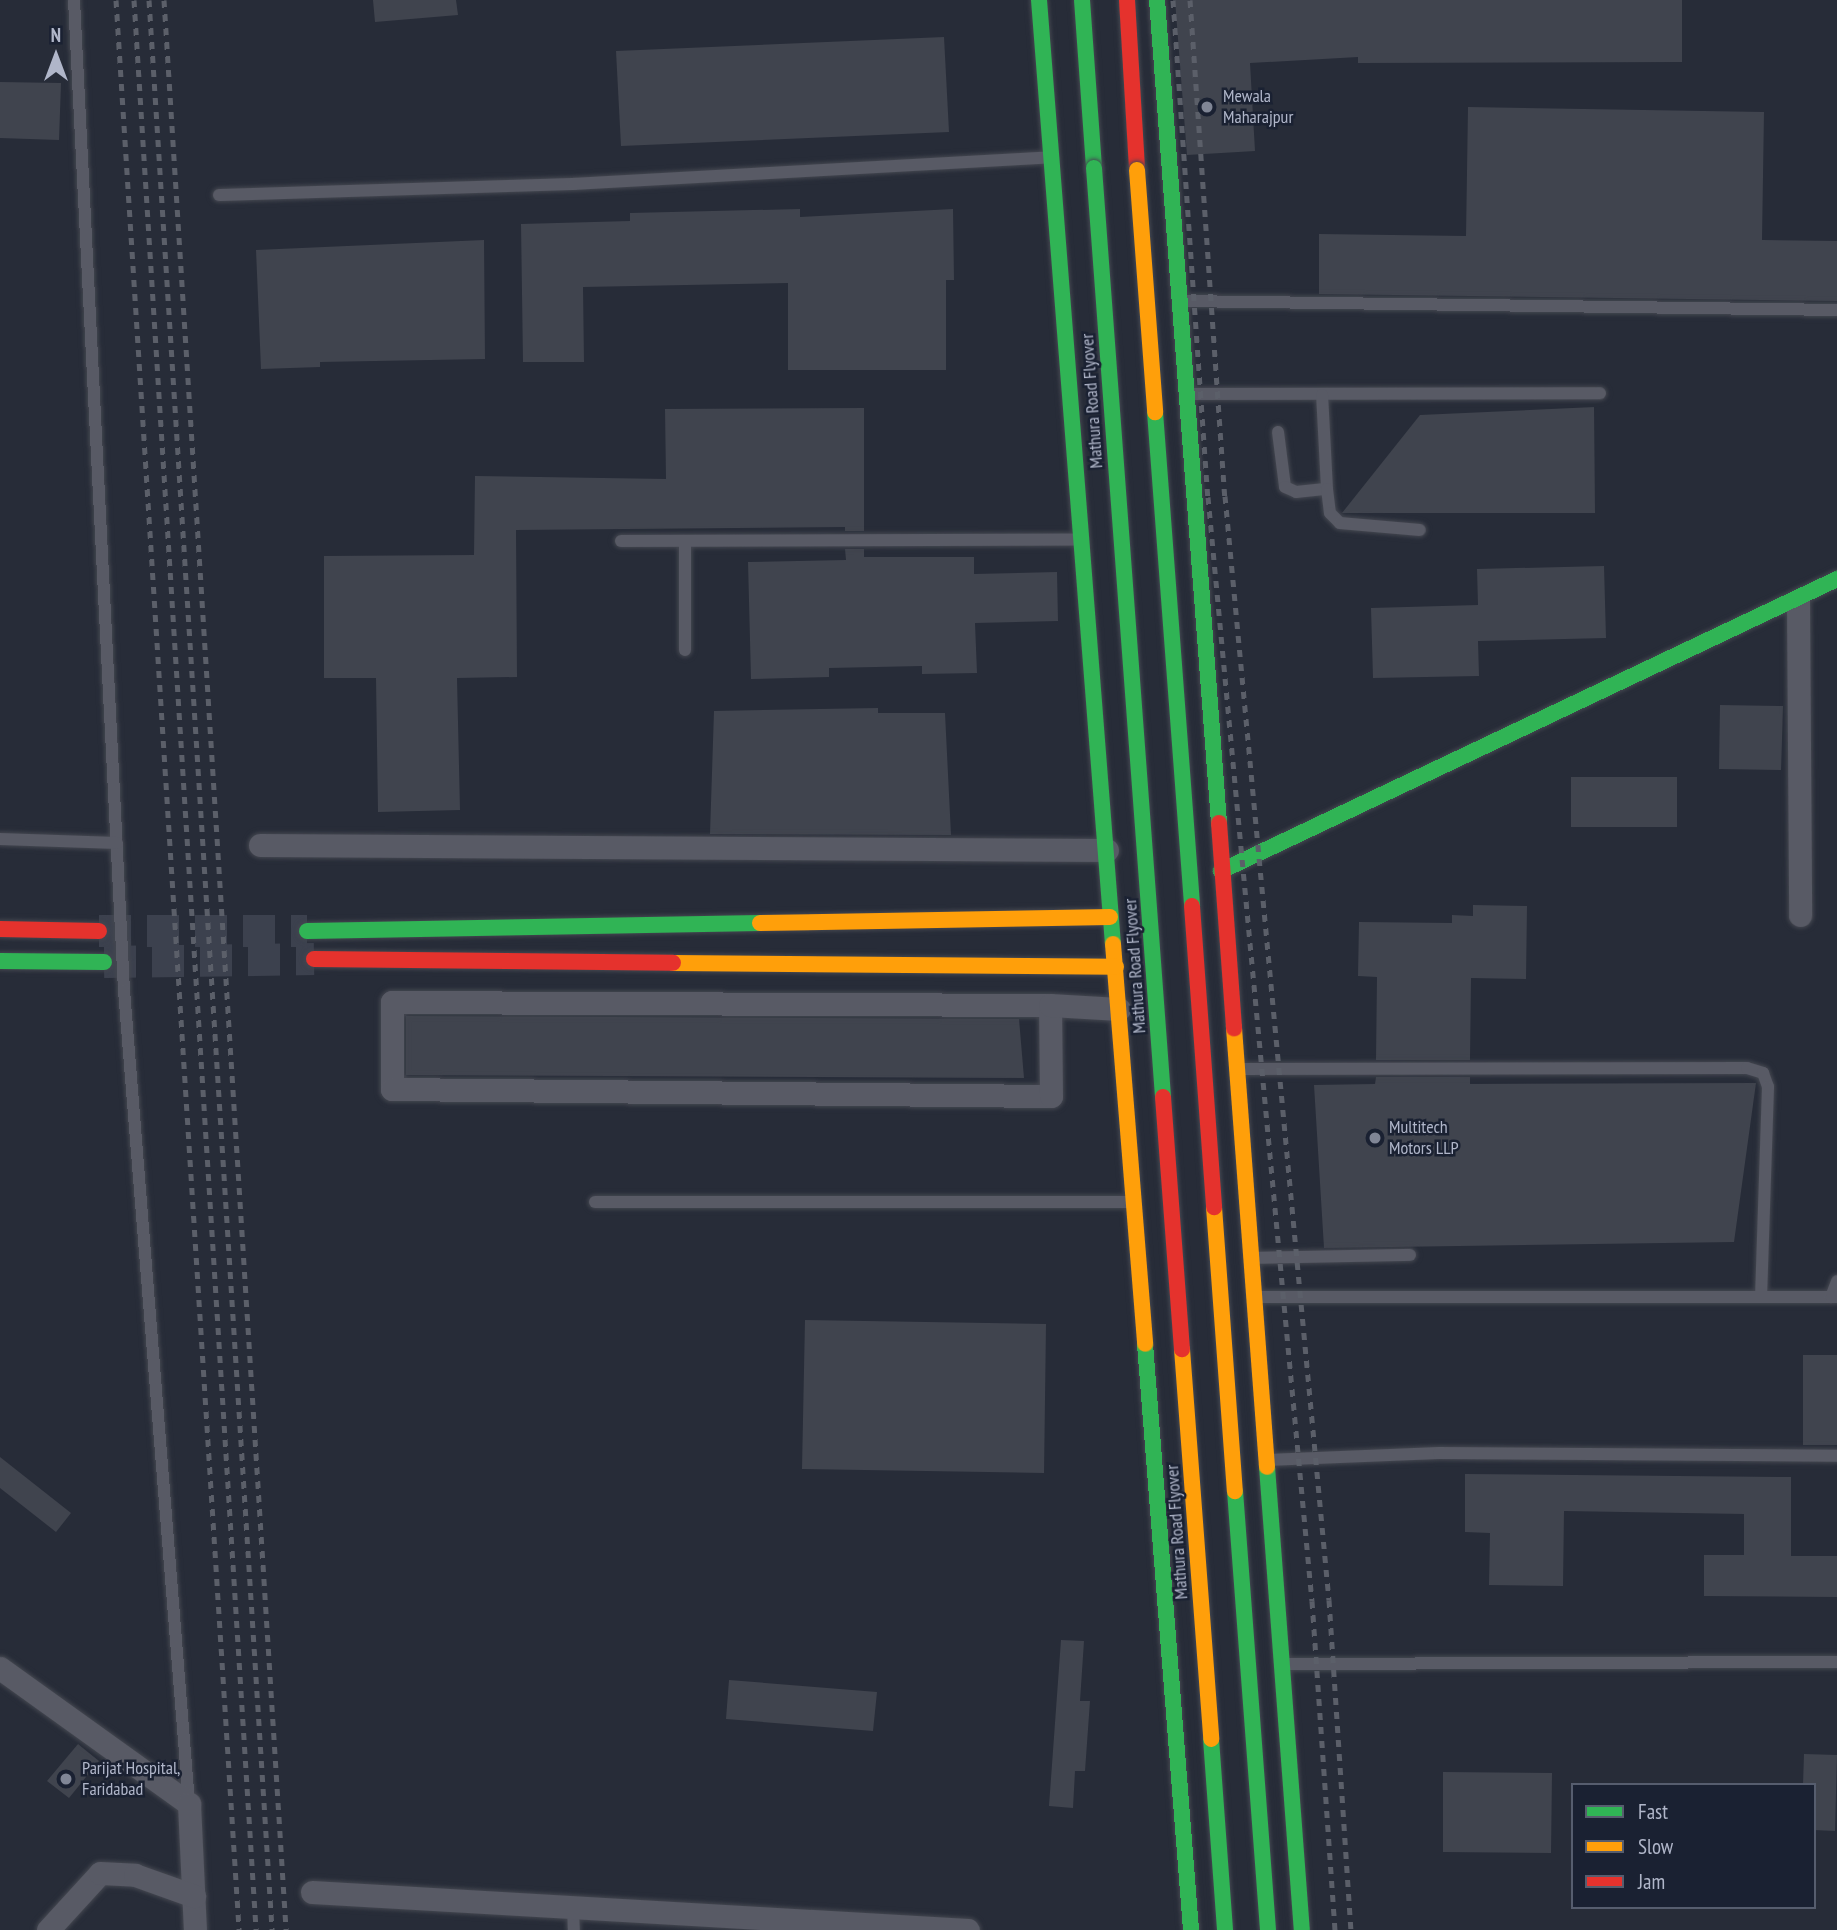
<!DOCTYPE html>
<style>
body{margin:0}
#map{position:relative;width:1837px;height:1930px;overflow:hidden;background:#272c38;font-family:"PT Sans Narrow",sans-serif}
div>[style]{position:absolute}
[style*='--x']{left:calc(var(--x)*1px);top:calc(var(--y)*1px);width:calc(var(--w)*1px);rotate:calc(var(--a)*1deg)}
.building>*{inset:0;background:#40444e}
.secondary-tunnel>*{height:32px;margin-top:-16px;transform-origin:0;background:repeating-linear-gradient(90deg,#3c414e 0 32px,transparent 0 48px)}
.roads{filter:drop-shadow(0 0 2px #444750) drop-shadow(0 0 2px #444750)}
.lane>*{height:12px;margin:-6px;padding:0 6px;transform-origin:6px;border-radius:6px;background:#585a65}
.street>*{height:23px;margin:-11.5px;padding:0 11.5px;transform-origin:11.5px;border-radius:11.5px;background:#585a65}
.fast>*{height:16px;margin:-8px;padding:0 8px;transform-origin:8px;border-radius:8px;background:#30b455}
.slow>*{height:16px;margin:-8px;padding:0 8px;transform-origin:8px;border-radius:8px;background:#ff9f0a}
.jam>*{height:16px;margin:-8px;padding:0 8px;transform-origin:8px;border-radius:8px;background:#e5322d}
.rail>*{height:5px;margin-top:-2.5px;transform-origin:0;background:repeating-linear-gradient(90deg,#5b5f69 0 7px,transparent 0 14px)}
.bridges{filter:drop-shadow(0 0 2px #444852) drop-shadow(0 0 2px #444852)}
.fast-bridge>*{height:16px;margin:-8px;padding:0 8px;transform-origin:8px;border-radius:8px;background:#30b455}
.slow-bridge>*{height:16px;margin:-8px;padding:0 8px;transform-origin:8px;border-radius:8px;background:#ff9f0a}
.jam-bridge>*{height:16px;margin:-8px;padding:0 8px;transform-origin:8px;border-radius:8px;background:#e5322d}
.dots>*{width:19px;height:19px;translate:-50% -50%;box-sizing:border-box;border:4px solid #1a2132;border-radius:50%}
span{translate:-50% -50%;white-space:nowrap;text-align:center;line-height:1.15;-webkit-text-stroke:5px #1a2132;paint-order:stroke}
.poi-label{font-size:18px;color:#b0b6c9}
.left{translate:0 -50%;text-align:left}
.street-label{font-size:18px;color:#b0b6c9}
.legend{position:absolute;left:1571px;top:1783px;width:245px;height:126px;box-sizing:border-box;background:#1a2132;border:2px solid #565d6e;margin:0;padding:9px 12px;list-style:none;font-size:21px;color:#b0b6c9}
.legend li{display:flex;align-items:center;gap:14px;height:35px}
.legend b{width:35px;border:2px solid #565d6e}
.north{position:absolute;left:21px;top:21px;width:70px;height:70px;-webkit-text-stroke:5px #1a2132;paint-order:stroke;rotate:0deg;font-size:19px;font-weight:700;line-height:28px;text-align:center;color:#b0b6c9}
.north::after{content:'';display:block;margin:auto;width:24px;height:32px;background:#b0b6c9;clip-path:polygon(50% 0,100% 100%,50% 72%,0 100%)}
</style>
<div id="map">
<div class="building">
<i style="clip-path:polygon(373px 0,456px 0,458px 15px,375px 22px)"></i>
<i style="clip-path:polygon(1175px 0,1682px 0,1682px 62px,1358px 63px,1358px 57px,1250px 63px,1255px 151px,1187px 155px)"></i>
<i style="clip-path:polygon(944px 37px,949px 132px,621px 146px,616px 51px)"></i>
<i style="clip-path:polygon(0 82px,61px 83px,59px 140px,0 138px)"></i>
<i style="clip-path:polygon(1468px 107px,1764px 112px,1762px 240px,1837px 241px,1837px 301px,1319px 294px,1319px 234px,1466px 236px)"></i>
<i style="clip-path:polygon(800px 209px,800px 217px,953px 209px,954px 280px,946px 280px,946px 370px,788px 370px,788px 283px,583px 287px,584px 362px,523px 362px,521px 224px,630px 221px,630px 213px)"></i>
<i style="clip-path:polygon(484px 240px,485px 359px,320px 362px,320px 367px,261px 369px,256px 250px)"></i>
<i style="clip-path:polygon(1594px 407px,1595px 513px,1342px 513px,1420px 415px)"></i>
<i style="clip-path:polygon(864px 408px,864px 531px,845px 531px,845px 527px,516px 530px,517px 677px,457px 678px,460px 810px,378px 812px,376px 678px,324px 678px,324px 556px,474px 555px,475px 476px,666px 479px,665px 409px)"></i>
<i style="clip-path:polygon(845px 549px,864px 549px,864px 557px,974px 557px,974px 574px,1057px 572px,1058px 621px,975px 623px,977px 673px,922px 674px,922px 666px,829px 668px,829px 677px,751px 679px,748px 562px,846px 560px)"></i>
<i style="clip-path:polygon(1604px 566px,1606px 638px,1478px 641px,1479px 676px,1373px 678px,1371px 608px,1478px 605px,1477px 569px)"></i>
<i style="clip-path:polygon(1720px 705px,1783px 706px,1781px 770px,1719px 769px)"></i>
<i style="clip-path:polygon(878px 708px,878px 713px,945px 713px,951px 835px,710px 834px,714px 711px)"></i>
<i style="clip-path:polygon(1571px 777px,1677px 777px,1677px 827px,1571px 827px)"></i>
<i style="clip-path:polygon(1473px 905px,1527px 906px,1526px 979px,1471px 978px,1470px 1060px,1376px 1060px,1377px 977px,1358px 976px,1359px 922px,1452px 923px,1452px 915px,1473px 916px)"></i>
<i style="clip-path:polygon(406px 1016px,1019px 1019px,1024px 1078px,406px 1075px)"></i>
<i style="clip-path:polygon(1376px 1077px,1470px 1077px,1470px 1084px,1756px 1083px,1734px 1242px,1324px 1248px,1314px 1085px,1375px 1084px)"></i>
<i style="clip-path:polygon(805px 1320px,1046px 1324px,1044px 1473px,802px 1469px)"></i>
<i style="clip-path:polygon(1803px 1355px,1837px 1355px,1837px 1445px,1803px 1445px)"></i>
<i style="clip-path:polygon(0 1457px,71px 1513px,56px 1532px,0 1488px)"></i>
<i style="clip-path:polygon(1465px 1474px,1791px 1477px,1791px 1556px,1837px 1556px,1837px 1597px,1704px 1596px,1704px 1555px,1744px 1555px,1744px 1514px,1564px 1511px,1563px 1586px,1489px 1585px,1490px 1533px,1465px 1532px)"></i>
<i style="clip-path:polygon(1061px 1640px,1084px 1641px,1080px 1701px,1090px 1701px,1085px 1771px,1075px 1771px,1073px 1808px,1049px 1806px)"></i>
<i style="clip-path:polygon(729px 1680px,877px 1692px,873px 1731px,726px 1719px)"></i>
<i style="clip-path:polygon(78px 1744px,99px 1761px,69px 1798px,47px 1781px)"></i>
<i style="clip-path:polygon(1804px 1754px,1837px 1755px,1835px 1831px,1814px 1830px,1814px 1785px,1803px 1785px)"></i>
<i style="clip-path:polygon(1443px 1772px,1552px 1773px,1551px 1853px,1443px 1852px)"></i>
</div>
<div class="secondary-tunnel">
<i style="--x:99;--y:931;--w:208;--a:0"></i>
<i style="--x:104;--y:962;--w:210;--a:-0.8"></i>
</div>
<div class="roads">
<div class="lane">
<i style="--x:74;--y:0;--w:991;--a:87.11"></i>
<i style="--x:124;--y:990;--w:817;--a:85.43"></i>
<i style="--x:219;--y:195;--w:355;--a:-1.8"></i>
<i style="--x:574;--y:184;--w:477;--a:-3.2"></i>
<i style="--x:1179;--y:301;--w:658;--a:0.78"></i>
<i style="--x:1188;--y:394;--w:412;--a:-0.1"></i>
<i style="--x:1278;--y:432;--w:55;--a:82.7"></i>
<i style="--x:1285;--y:487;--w:12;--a:24"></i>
<i style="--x:1296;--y:492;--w:31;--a:-6"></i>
<i style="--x:1327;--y:489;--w:94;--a:-93"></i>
<i style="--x:1327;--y:489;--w:24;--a:83"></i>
<i style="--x:1330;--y:513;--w:14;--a:45"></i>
<i style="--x:1340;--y:523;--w:80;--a:5"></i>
<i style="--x:621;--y:541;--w:459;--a:-0.2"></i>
<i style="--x:685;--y:541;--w:109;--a:90"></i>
<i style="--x:0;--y:839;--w:117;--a:2"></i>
<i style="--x:1237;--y:1069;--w:510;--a:-0.11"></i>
<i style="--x:1747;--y:1068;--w:17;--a:17"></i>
<i style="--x:1763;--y:1073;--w:15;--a:70"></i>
<i style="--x:1768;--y:1087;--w:210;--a:91.9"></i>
<i style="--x:595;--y:1202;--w:538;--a:0"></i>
<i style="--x:1253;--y:1258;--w:157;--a:-1.1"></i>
<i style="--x:1257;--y:1297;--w:580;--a:0"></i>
<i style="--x:1831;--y:1297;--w:17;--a:-69"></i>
<i style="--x:1267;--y:1460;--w:172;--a:-2.3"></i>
<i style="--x:1439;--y:1453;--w:398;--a:0.4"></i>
<i style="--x:1281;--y:1664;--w:556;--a:-0.21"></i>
<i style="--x:573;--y:1907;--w:23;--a:88"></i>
</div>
<div class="street">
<i style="--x:1798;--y:601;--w:314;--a:89.6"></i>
<i style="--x:260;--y:845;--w:847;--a:0.34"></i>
<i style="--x:1050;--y:1005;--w:658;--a:-179.74"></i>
<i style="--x:392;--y:1002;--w:87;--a:90"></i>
<i style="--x:392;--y:1089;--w:659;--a:0.61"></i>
<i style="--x:1051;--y:1096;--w:91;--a:-90.6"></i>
<i style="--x:1050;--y:1005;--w:69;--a:3.3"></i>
<i style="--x:0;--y:1668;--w:233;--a:35.7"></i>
<i style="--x:189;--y:1804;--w:126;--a:87.3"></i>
<i style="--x:312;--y:1892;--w:657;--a:3.32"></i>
<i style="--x:48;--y:1930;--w:77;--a:-47.6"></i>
<i style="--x:100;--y:1873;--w:35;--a:3"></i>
<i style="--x:135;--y:1875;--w:63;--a:19.6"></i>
</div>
<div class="fast">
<i style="--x:1039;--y:0;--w:947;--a:85.52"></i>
<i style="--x:1082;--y:0;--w:168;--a:85.9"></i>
<i style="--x:1157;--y:0;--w:825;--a:85.69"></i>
<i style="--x:1221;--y:871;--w:682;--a:-25.36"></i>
<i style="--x:307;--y:931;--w:453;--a:-1"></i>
<i style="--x:0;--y:961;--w:104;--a:0.6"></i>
<i style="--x:1145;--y:1344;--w:588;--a:85.51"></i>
<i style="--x:1267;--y:1467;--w:464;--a:85.7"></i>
</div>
<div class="slow">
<i style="--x:760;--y:923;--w:350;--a:-1"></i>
<i style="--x:1113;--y:944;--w:401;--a:85.4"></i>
<i style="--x:673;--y:963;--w:443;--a:0.5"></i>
<i style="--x:1234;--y:1028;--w:440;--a:85.7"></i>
</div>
<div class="jam">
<i style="--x:1127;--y:0;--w:170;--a:86.6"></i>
<i style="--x:1219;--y:823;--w:206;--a:85.8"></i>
<i style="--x:0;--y:929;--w:99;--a:1.2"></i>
<i style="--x:314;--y:959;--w:359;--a:0.6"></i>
</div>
</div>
<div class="rail">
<i style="--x:116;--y:0;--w:1934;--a:86.35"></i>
<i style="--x:134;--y:0;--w:1934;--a:86.38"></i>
<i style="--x:149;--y:0;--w:1934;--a:86.35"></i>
<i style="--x:164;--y:0;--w:1934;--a:86.38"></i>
<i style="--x:1173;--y:0;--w:498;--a:86"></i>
<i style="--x:1208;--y:497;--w:1109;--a:84.62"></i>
<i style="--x:1312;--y:1601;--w:330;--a:86"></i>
<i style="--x:1190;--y:0;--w:497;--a:86"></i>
<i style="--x:1225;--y:496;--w:1109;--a:84.62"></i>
<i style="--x:1329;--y:1600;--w:331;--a:86.2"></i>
</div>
<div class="bridges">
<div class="fast-bridge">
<i style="--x:1094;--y:168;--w:932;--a:85.75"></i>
<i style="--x:1155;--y:412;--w:495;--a:85.7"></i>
<i style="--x:1235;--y:1491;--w:440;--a:85.7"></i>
<i style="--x:1211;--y:1739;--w:192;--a:85.8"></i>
</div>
<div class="slow-bridge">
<i style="--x:1137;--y:170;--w:243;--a:85.7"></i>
<i style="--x:1214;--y:1207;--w:285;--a:85.8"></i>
<i style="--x:1182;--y:1349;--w:391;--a:85.7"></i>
</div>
<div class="jam-bridge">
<i style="--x:1192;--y:906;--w:302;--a:85.8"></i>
<i style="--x:1163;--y:1097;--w:253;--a:85.7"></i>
</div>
</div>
<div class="dots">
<i style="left:1207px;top:107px;background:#808696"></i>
<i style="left:1375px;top:1138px;background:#808696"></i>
<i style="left:66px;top:1779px;background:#808696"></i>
</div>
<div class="poi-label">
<span class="left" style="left:1223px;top:107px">Mewala<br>Maharajpur</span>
<span class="left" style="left:1389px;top:1138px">Multitech<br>Motors LLP</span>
<span class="left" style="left:82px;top:1779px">Parijat Hospital,<br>Faridabad</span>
</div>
<div class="street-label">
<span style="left:1092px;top:401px;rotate:-94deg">Mathura Road Flyover</span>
<span style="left:1135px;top:966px;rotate:-94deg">Mathura Road Flyover</span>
<span style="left:1177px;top:1532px;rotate:-94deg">Mathura Road Flyover</span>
</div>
<ul class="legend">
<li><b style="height:9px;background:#30b455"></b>Fast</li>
<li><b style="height:9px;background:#ff9f0a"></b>Slow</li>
<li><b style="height:9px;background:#e5322d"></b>Jam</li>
</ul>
<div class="north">N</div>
</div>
